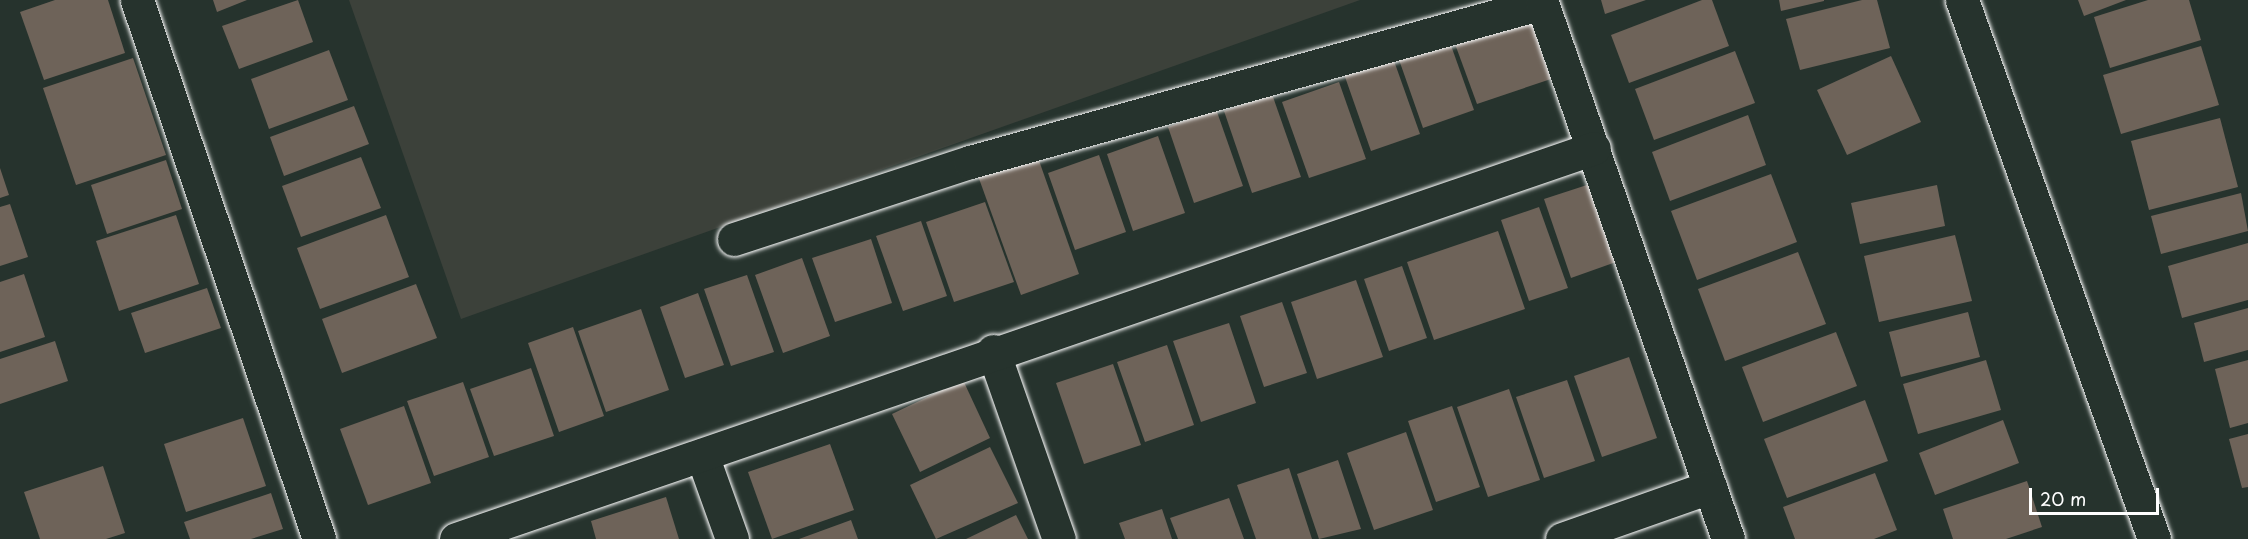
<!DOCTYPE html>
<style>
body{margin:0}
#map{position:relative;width:2248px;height:539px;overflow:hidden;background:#26332d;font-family:"Playpen Sans",sans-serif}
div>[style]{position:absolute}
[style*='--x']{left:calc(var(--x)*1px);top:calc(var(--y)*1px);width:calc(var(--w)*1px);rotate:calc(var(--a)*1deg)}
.built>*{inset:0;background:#3c413a}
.building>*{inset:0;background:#6e6359}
.roads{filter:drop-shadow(0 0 2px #fff) drop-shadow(0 0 2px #fff)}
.street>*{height:33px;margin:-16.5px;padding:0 16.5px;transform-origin:16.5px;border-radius:16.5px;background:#26332d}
.secondary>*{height:33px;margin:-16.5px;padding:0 16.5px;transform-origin:16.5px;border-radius:16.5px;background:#26332d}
span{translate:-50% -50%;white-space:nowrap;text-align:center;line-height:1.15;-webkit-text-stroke:6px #26332d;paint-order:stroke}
.scale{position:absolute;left:2029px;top:488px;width:130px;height:27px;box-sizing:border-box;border:3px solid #fff;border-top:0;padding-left:8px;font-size:18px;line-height:21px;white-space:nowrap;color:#fff;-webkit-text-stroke:4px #26332d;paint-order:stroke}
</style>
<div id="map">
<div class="built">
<i style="clip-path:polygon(349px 0,1360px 0,461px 319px)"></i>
</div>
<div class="building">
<i style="clip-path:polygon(55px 0,108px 0,125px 53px,44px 80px,20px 12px)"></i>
<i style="clip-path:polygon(213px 0,247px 0,217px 12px)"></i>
<i style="clip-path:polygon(298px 0,313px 42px,239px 69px,222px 26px)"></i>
<i style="clip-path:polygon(1601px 0,1646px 0,1605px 14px)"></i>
<i style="clip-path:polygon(1702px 0,1712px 0,1729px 46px,1629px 83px,1611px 35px)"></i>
<i style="clip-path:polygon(1779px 0,1824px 0,1824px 1px,1781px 11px)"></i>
<i style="clip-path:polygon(1862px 0,1877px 0,1890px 48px,1800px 70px,1786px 19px)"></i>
<i style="clip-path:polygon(2078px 0,2126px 0,2084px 16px)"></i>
<i style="clip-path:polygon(2148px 0,2189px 0,2201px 40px,2110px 68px,2094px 17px)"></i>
<i style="clip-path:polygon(1526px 7px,1551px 79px,1477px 104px,1451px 33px)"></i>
<i style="clip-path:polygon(1448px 37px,1474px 110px,1423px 128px,1397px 54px)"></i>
<i style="clip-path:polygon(2201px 46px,2219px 105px,2121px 134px,2103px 75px)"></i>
<i style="clip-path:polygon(329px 50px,348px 100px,269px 129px,251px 79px)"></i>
<i style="clip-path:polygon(1735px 51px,1755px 103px,1654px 140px,1635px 89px)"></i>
<i style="clip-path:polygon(1891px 56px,1921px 122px,1847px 155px,1817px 90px)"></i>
<i style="clip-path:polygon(133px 58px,166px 155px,76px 185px,43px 88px)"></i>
<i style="clip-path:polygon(1393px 58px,1420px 134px,1371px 151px,1344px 74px)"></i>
<i style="clip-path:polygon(1339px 82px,1366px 159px,1309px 178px,1282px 102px)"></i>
<i style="clip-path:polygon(1272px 94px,1301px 177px,1252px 193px,1224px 111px)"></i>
<i style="clip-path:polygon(354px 106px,369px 144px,284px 176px,270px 137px)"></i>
<i style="clip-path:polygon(1216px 109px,1243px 186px,1194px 203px,1168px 127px)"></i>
<i style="clip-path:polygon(1748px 115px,1766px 165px,1670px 201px,1652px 152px)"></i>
<i style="clip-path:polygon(2220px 118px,2238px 187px,2149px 210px,2131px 141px)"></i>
<i style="clip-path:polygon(1158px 136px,1185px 213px,1133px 231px,1107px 154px)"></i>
<i style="clip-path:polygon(1036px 152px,1079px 274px,1021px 295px,977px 173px)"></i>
<i style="clip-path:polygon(1099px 155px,1126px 232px,1075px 250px,1048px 173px)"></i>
<i style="clip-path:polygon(361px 157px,381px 208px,301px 237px,282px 186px)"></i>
<i style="clip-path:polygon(166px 160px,182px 209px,107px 234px,91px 185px)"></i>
<i style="clip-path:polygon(0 168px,9px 195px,0 198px)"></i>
<i style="clip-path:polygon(1771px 174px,1797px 242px,1697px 280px,1671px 211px)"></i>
<i style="clip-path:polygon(1590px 184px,1616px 262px,1571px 278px,1544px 199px)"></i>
<i style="clip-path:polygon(1937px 185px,1945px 226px,1860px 244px,1851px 203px)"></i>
<i style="clip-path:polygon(2241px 193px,2248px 231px,2161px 254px,2151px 216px)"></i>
<i style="clip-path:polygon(985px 202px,1014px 282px,954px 302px,926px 222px)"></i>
<i style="clip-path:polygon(10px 204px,28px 257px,0 266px,0 207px)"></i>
<i style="clip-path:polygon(1539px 207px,1568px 288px,1529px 301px,1501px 220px)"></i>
<i style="clip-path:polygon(176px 215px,199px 284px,119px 311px,96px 241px)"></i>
<i style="clip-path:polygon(386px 215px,409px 277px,320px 309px,297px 248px)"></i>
<i style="clip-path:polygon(921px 221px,947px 296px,903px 311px,876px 236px)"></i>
<i style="clip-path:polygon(1498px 231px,1525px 309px,1434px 340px,1407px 262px)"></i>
<i style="clip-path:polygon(1955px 235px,1972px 301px,1879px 322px,1864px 256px)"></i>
<i style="clip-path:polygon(871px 239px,892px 303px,835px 322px,812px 258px)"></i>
<i style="clip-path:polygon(2248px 243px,2248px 300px,2182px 318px,2168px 266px)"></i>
<i style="clip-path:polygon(1798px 252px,1826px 324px,1725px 361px,1698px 289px)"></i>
<i style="clip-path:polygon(802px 258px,830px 336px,783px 353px,755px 275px)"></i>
<i style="clip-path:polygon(1402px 266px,1427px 338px,1389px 351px,1364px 279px)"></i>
<i style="clip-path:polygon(24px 274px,45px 337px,0 352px,0 282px)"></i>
<i style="clip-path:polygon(747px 275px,774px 352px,731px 366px,704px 289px)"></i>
<i style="clip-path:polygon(1356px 280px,1383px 357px,1317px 379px,1291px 302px)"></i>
<i style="clip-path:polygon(416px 284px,437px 338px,342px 373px,322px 319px)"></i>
<i style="clip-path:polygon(207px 288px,221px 328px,145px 353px,131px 313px)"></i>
<i style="clip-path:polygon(698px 293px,724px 365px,685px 378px,660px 307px)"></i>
<i style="clip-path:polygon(1282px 302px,1307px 373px,1264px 387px,1240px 316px)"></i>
<i style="clip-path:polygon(2248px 308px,2248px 350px,2204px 362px,2194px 323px)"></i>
<i style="clip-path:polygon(641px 309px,669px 390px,606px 412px,578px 331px)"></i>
<i style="clip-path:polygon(1968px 312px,1980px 357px,1901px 377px,1889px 332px)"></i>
<i style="clip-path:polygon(1229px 323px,1256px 403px,1201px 422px,1173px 341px)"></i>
<i style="clip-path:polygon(573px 327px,604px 416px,559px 432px,528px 343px)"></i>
<i style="clip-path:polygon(1836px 332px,1857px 386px,1763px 422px,1742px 367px)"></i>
<i style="clip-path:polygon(55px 341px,68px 381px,0 404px,0 359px)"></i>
<i style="clip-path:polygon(1167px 345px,1194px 425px,1145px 442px,1117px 362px)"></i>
<i style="clip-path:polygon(1629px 357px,1657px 438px,1602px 457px,1574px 376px)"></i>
<i style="clip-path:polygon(1986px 360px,2001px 410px,1918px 434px,1903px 384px)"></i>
<i style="clip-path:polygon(2248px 360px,2248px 423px,2230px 428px,2215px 369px)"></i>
<i style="clip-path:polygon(1113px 364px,1141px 445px,1084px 464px,1056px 383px)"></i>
<i style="clip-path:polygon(531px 368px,554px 436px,494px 456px,470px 389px)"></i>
<i style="clip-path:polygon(963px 380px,990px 438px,920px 472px,892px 414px)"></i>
<i style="clip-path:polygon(1567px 380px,1595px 461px,1544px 478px,1516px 397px)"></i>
<i style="clip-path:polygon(463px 382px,489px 457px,434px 476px,407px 401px)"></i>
<i style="clip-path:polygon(1509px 389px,1540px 480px,1488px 497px,1457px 407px)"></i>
<i style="clip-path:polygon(1865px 400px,1888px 461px,1787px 498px,1764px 439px)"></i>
<i style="clip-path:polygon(404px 406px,431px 483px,368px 505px,340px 429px)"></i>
<i style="clip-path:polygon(1452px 406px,1480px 487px,1436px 502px,1408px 421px)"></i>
<i style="clip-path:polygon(243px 418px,266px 486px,186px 512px,164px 444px)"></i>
<i style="clip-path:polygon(2003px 420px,2019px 463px,1935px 495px,1919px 453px)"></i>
<i style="clip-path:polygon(1406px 432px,1433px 510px,1374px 530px,1347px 453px)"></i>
<i style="clip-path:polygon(2248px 434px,2248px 487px,2242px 488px,2229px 439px)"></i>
<i style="clip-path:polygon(830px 444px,854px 510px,772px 539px,748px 472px)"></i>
<i style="clip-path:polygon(990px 447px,1018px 503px,936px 539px,910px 485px)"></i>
<i style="clip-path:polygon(1338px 460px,1361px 529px,1319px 539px,1297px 474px)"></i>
<i style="clip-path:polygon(103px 466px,125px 533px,106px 539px,40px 539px,24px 492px)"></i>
<i style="clip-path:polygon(1289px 468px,1312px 539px,1256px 539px,1237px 485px)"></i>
<i style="clip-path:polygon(1875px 473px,1897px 530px,1874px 539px,1795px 539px,1783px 507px)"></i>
<i style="clip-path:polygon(2027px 481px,2042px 527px,2006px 539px,1953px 539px,1943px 509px)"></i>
<i style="clip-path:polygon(271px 493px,283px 529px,251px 539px,190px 539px,184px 522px)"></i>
<i style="clip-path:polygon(666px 497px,679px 539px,596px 539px,591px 521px)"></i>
<i style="clip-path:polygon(1229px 498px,1244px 539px,1178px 539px,1170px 518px)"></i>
<i style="clip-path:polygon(1162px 509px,1172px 539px,1125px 539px,1119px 523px)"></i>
<i style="clip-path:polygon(1016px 515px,1028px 539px,966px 539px)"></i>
<i style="clip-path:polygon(851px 520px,858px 539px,799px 539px)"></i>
</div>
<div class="roads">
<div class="street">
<i style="--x:137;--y:0;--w:569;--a:71.34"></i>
<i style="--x:734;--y:239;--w:248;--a:-18.1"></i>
<i style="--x:970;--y:162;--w:594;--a:-15.53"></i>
<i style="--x:1542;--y:3;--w:567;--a:70.86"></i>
<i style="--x:993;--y:351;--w:199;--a:70.7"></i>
<i style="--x:702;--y:455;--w:89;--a:70.3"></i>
<i style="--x:456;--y:539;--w:1203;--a:-18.96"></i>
<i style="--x:1562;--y:539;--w:157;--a:-19.4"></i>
</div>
<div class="secondary">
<i style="--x:1962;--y:0;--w:572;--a:70.39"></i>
</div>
</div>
<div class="scale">20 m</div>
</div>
